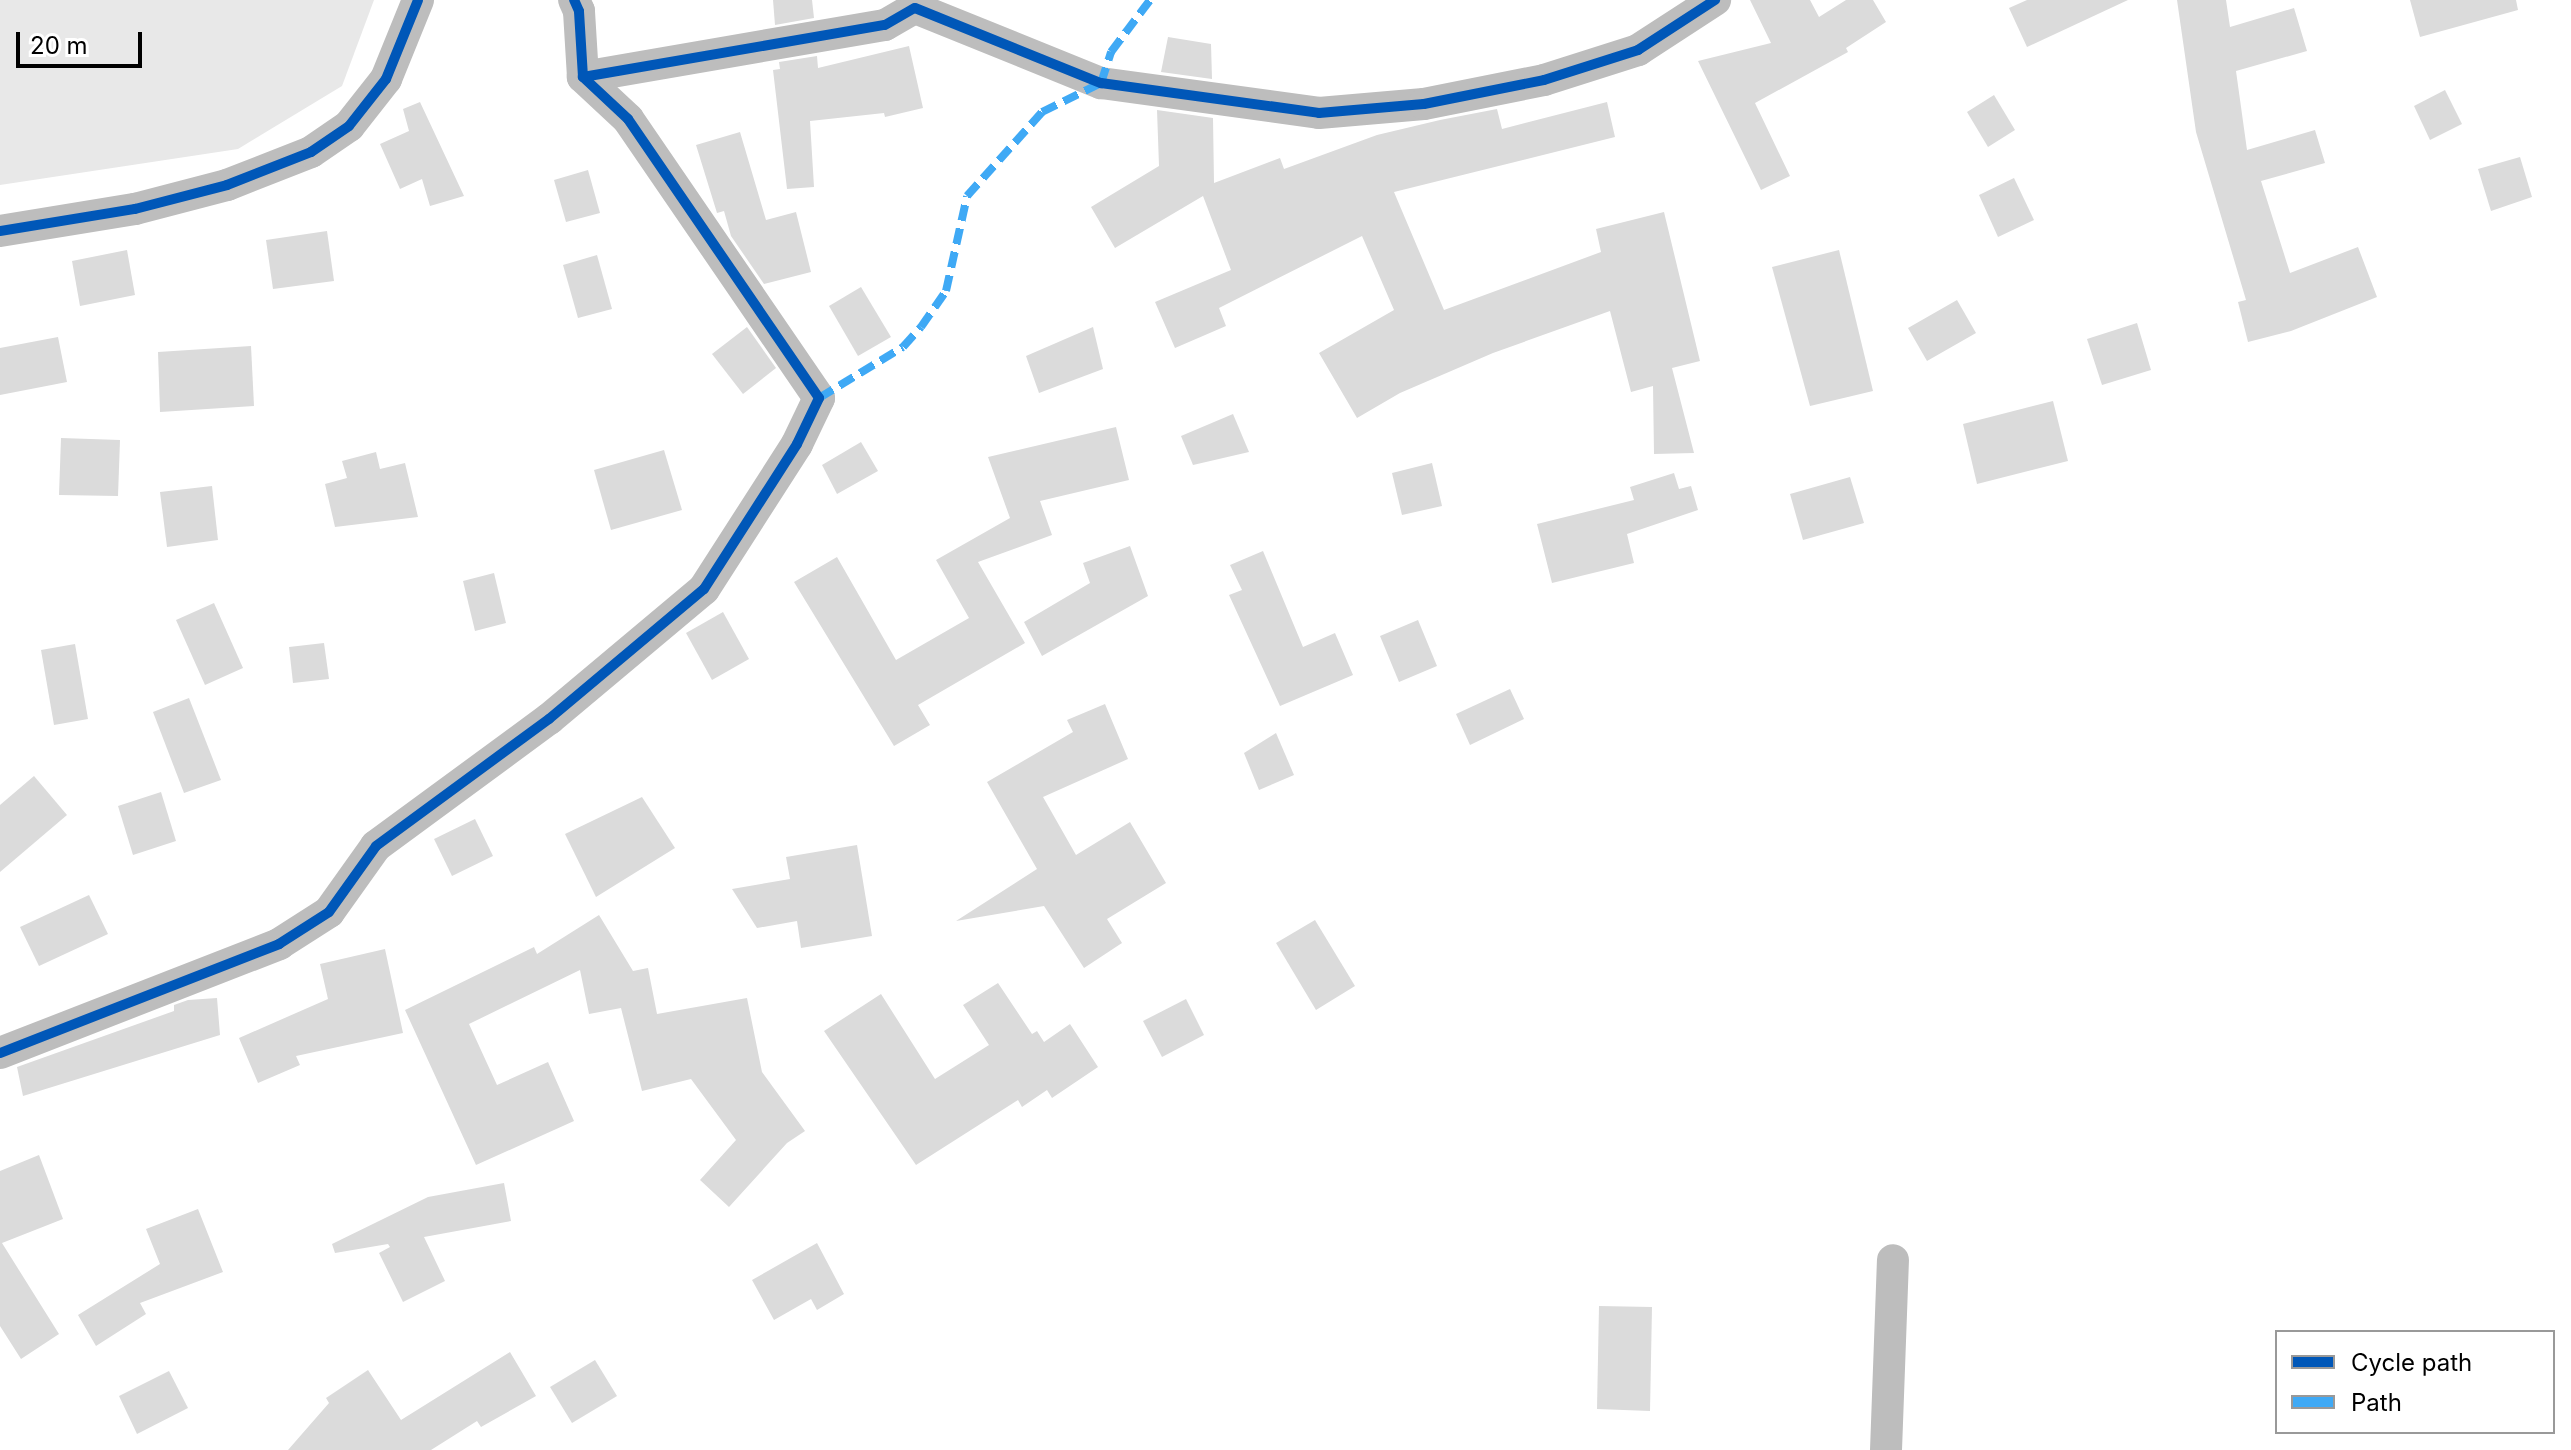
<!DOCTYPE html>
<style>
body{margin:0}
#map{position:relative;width:2571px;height:1450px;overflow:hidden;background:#fff;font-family:Inter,sans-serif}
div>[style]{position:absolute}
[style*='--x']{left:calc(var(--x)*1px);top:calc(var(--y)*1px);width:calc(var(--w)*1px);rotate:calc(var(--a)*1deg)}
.green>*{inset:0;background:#e8e8e8}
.building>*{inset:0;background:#dbdbdb}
.minor>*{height:32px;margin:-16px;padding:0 16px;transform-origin:16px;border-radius:16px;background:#bdbdbd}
.quiet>*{height:8px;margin-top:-4px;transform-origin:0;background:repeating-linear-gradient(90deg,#3fa9f5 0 16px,transparent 0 24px)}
.cycleway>*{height:10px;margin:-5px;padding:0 5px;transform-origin:5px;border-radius:5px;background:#0057b8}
span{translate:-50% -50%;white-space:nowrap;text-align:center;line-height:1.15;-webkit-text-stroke:6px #fff;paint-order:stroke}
.legend{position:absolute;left:2275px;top:1330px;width:280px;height:104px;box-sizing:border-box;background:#fff;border:2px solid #999;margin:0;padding:10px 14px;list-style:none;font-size:24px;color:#000}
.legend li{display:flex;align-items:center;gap:16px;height:40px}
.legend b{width:40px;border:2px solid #999}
.scale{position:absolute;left:16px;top:32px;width:126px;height:36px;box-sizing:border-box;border:4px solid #000;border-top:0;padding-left:10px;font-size:24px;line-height:28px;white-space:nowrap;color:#000;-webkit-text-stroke:6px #fff;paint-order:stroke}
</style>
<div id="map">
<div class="green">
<i style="clip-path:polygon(0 0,374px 0,342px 86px,238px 149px,0 185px)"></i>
</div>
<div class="building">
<i style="clip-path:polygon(773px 0,812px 0,814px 18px,775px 25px)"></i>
<i style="clip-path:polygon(1750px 0,1810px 0,1819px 17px,1846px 0,1873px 0,1886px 22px,1846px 48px,1848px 52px,1755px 103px,1790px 176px,1761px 190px,1698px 61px,1771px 43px)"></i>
<i style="clip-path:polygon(2027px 0,2128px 0,2027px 47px,2009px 8px)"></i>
<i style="clip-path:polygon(2177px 0,2226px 0,2230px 27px,2294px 8px,2307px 51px,2236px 71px,2247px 150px,2315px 130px,2325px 163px,2261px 181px,2290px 273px,2358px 247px,2377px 297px,2291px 331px,2248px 342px,2238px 302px,2246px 300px,2196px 132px)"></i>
<i style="clip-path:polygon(2410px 0,2516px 0,2518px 10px,2420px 37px)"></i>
<i style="clip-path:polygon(1168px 37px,1211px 44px,1212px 79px,1161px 72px)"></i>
<i style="clip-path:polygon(909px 46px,923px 108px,885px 117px,884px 113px,810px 121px,814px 187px,787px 189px,773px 70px,780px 69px,779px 62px,817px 56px,818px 68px)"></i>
<i style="clip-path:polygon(2445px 90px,2462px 124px,2430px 140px,2414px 106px)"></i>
<i style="clip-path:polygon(1994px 95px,2015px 130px,1988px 147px,1967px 112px)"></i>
<i style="clip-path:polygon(420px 102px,464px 196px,430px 206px,422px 179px,400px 189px,380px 144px,409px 131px,403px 109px)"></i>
<i style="clip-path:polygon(1607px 102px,1615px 137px,1394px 192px,1444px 310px,1601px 252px,1596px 229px,1664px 212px,1700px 361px,1672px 368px,1694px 453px,1654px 454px,1653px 386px,1631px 392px,1610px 311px,1493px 353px,1400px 393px,1357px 418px,1319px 353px,1394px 310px,1362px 236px,1219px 308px,1226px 326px,1175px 348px,1155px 302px,1231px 270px,1203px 196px,1115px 248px,1091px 207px,1159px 166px,1157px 110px,1213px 118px,1214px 183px,1280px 158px,1284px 169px,1377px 135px,1440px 120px,1497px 109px,1502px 129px)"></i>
<i style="clip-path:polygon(740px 132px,766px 220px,796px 212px,811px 272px,764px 284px,731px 236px,724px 211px,717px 213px,696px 145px)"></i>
<i style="clip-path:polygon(2520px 157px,2532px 197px,2491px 211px,2478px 169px)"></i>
<i style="clip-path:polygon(588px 170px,600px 213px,566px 222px,554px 180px)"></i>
<i style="clip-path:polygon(2014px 178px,2034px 220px,1998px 237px,1979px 195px)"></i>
<i style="clip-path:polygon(327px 231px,334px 281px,273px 289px,266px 240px)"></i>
<i style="clip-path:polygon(127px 250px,135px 295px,80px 306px,72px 261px)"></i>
<i style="clip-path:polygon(1839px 250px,1873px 391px,1810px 406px,1772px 267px)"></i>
<i style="clip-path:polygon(597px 255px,612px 309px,578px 318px,563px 265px)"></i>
<i style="clip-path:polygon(861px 287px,891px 337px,858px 356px,829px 306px)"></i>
<i style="clip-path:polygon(1957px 300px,1976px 333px,1927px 361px,1908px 328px)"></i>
<i style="clip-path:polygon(2137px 323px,2151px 370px,2102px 385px,2087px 339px)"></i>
<i style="clip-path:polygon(747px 327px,776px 368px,743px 394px,712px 354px)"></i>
<i style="clip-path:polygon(1093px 327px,1103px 369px,1039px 393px,1026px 356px)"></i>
<i style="clip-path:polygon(58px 337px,67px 382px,0 395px,0 348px)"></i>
<i style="clip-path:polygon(251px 346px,254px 406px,160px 412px,158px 352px)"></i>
<i style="clip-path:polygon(2053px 401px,2068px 461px,1977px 484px,1963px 424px)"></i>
<i style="clip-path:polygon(1233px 414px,1249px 452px,1193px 465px,1181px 436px)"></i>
<i style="clip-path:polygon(1116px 427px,1129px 480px,1040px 501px,1052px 535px,978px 562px,1025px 643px,918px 705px,930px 725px,894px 746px,794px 582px,837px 557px,896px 660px,969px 618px,936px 560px,1010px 518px,988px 457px)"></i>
<i style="clip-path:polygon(61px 438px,120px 440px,118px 496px,59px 495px)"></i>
<i style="clip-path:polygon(861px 442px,878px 471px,837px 494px,822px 465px)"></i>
<i style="clip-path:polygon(664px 450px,682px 510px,611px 530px,594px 470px)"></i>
<i style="clip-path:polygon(376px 452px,380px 469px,405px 463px,418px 517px,335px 527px,325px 484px,347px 478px,342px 461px)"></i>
<i style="clip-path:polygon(1432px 463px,1442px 506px,1402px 515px,1392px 473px)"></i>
<i style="clip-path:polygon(1674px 473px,1679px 489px,1691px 486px,1698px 510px,1627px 534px,1634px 563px,1552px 583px,1537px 524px,1634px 500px,1630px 487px)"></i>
<i style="clip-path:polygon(1850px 477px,1864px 523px,1803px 540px,1790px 494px)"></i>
<i style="clip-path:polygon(212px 486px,218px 540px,167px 547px,160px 492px)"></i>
<i style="clip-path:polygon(1130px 546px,1148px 596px,1042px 656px,1024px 622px,1090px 583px,1083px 563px)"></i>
<i style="clip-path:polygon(1263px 551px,1303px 647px,1335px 633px,1353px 675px,1280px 706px,1229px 595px,1242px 590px,1230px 565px)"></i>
<i style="clip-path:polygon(494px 573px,506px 623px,475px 631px,463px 581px)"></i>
<i style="clip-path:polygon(214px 603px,243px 668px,205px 685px,176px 620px)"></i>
<i style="clip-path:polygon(723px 612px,749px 659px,712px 680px,686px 633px)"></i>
<i style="clip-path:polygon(1418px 620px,1437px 666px,1399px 682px,1380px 636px)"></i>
<i style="clip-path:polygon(324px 643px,329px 679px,293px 683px,289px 647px)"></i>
<i style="clip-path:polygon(75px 644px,88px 719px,54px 725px,41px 650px)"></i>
<i style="clip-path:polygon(1510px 689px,1524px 719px,1470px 745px,1456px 714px)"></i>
<i style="clip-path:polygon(189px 698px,221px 780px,184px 793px,153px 712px)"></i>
<i style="clip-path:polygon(1105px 704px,1128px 759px,1043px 797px,1076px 855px,1130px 822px,1166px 883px,1107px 919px,1122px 943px,1084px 968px,1044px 906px,956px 921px,1037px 869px,987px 782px,1073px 732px,1067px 720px)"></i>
<i style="clip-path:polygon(1276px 733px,1294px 775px,1259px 790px,1244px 753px)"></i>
<i style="clip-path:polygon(34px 776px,67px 815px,0 872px,0 805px)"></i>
<i style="clip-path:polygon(161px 792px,176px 841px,133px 855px,118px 806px)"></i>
<i style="clip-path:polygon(642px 797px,675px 848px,596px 897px,565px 834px)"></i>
<i style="clip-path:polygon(475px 819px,493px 856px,452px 876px,434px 839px)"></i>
<i style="clip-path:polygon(857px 845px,872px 936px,801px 948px,797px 921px,757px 928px,732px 889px,790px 879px,786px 857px)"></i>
<i style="clip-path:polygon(89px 895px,108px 934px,39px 966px,20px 927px)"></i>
<i style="clip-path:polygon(599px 915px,633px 971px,648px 968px,657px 1014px,747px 998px,762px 1072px,805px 1131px,787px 1143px,729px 1207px,700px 1180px,736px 1140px,691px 1079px,642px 1091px,621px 1008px,589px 1014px,580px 970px,469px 1024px,497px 1085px,548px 1062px,574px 1121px,476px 1165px,405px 1010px,534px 947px,537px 954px)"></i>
<i style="clip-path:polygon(1315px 920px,1355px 986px,1316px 1010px,1276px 943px)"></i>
<i style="clip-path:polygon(385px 949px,403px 1033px,296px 1056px,300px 1065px,258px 1083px,239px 1038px,328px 999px,320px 964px)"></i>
<i style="clip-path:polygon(998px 983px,1032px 1034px,1037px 1031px,1044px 1042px,1070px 1024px,1098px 1067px,1052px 1098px,1047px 1090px,1022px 1107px,1018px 1100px,916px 1165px,824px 1031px,881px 994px,935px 1079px,989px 1045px,963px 1005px)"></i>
<i style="clip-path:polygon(217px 998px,220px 1035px,23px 1096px,17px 1067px,174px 1011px,174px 1005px,188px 1000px)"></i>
<i style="clip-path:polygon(1186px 999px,1204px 1035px,1162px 1057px,1143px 1021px)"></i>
<i style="clip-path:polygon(39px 1155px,63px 1219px,2px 1243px,59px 1334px,21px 1359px,0 1326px,0 1171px)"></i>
<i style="clip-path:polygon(504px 1183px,511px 1221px,424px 1237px,445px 1281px,403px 1302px,379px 1253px,390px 1247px,388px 1244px,335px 1253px,332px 1244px,428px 1197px)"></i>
<i style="clip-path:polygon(198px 1209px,223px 1272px,140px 1303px,146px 1314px,96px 1346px,78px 1315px,160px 1264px,146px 1229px)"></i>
<i style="clip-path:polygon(817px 1243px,844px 1294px,817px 1310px,811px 1299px,774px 1320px,752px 1280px)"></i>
<i style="clip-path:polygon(1599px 1306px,1652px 1307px,1650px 1411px,1597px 1409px)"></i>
<i style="clip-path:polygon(510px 1352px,536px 1396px,481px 1427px,477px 1421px,431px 1450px,288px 1450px,329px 1403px,326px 1398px,368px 1370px,401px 1420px)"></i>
<i style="clip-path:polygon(595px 1360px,617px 1396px,572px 1423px,550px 1387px)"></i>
<i style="clip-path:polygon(169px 1371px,188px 1408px,137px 1434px,119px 1396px)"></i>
</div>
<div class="minor">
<i style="--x:583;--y:77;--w:306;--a:-9.8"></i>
<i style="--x:885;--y:25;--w:34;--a:-30"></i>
<i style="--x:915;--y:8;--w:201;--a:22"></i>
<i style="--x:1101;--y:83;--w:220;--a:7.8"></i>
<i style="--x:1319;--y:113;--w:105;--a:-4.9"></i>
<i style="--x:1424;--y:104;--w:122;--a:-11.3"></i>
<i style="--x:1544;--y:80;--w:99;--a:-17.7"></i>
<i style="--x:1638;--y:50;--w:92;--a:-33"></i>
<i style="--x:0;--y:231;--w:137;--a:-9.3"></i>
<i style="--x:135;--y:209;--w:95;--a:-14.6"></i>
<i style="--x:227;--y:185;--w:90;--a:-21.4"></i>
<i style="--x:311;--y:152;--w:46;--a:-34.4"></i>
<i style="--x:349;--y:126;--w:60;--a:-51.8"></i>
<i style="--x:386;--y:79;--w:85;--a:-67.9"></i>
<i style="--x:0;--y:1053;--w:300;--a:-21.3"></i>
<i style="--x:279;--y:944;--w:59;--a:-32.6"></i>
<i style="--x:329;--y:912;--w:81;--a:-54.5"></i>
<i style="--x:376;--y:846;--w:215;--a:-36.3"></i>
<i style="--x:549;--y:719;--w:202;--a:-40"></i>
<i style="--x:704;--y:589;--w:172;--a:-57.3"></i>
<i style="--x:797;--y:444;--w:51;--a:-64.4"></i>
<i style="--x:819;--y:398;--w:338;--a:-124.4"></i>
<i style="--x:628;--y:119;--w:62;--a:-137"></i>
<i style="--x:583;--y:77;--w:66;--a:-93.5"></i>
<i style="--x:579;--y:11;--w:12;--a:-114"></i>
<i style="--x:1886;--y:1450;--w:190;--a:-87.9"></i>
</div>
<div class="quiet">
<i style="--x:819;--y:398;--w:98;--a:-31.3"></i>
<i style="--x:903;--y:347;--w:27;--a:-48"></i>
<i style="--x:921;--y:327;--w:44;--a:-55.2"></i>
<i style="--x:946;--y:291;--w:97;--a:-77.5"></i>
<i style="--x:967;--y:196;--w:113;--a:-48.2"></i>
<i style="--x:1042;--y:112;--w:66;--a:-26.2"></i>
<i style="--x:1101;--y:83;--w:33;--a:-72"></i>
<i style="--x:1111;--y:52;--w:65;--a:-53.1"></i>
</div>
<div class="cycleway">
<i style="--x:583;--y:77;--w:306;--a:-9.8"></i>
<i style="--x:885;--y:25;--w:34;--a:-30"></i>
<i style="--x:915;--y:8;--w:201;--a:22"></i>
<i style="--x:1101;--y:83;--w:220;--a:7.8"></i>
<i style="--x:1319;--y:113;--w:105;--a:-4.9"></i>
<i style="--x:1424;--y:104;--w:122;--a:-11.3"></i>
<i style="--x:1544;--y:80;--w:99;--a:-17.7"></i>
<i style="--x:1638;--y:50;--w:92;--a:-33"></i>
<i style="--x:0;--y:231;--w:137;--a:-9.3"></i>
<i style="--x:135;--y:209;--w:95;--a:-14.6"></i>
<i style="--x:227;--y:185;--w:90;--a:-21.4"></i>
<i style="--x:311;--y:152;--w:46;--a:-34.4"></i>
<i style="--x:349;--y:126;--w:60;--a:-51.8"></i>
<i style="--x:386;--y:79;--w:85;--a:-67.9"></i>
<i style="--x:0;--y:1053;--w:300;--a:-21.3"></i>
<i style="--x:279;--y:944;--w:59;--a:-32.6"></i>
<i style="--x:329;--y:912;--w:81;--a:-54.5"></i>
<i style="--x:376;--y:846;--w:215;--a:-36.3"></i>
<i style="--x:549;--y:719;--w:202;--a:-40"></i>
<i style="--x:704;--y:589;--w:172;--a:-57.3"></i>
<i style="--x:797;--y:444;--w:51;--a:-64.4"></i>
<i style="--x:819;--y:398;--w:338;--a:-124.4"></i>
<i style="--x:628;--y:119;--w:62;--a:-137"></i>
<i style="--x:583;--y:77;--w:66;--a:-93.5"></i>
<i style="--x:579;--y:11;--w:12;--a:-114"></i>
</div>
<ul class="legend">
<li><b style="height:10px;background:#0057b8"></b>Cycle path</li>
<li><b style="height:10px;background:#3fa9f5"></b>Path</li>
</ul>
<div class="scale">20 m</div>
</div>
